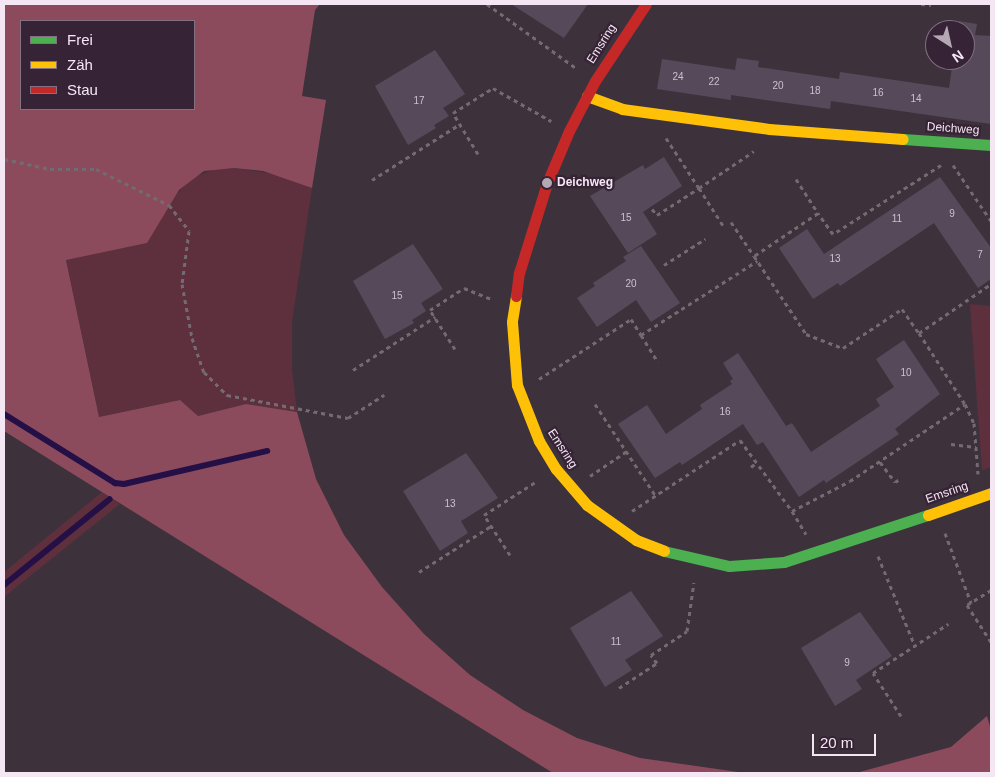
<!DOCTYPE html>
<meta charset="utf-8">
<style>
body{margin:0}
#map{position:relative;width:995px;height:777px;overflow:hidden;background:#3d323c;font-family:Helvetica,sans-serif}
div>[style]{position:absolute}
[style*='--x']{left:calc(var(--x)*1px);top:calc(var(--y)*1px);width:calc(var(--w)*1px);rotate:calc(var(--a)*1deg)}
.green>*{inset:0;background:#5e2f3c}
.forest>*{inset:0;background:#8c4b5c}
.stream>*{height:6px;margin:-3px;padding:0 3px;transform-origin:3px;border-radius:3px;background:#241046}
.building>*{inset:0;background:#564a5a}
.path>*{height:3px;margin-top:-1.5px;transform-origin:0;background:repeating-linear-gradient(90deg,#736b71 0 4px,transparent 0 8px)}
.fast>*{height:11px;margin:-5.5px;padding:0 5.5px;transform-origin:5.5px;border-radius:5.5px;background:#4caf50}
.slow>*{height:11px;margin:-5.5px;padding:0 5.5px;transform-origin:5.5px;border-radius:5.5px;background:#ffc107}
.jam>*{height:11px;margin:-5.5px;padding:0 5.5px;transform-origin:5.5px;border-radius:5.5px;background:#c62828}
.dots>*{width:14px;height:14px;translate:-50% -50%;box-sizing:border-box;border:2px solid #372336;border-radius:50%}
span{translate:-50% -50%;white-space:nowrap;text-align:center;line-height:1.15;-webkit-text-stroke:4.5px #372336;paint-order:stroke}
.number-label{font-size:10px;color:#ccc0cd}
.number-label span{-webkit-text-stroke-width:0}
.street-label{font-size:12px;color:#f4e7f3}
.poi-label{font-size:12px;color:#f4e7f3;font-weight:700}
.left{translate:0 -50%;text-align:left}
.frame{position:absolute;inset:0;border:5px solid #f4e7f3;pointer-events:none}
.legend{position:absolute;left:20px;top:20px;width:175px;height:90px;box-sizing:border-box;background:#372336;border:1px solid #837182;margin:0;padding:6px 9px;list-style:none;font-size:15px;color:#f4e7f3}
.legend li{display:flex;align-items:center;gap:10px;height:25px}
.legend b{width:25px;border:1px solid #837182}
.north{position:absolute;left:925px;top:20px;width:50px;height:50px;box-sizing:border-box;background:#372336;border:1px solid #837182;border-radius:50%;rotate:145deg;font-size:14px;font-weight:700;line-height:20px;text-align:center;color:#f4e7f3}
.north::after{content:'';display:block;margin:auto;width:18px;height:22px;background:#b4a8b3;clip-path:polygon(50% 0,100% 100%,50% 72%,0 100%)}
.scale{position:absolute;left:812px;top:734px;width:64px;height:22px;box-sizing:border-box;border:2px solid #f4e7f3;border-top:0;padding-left:6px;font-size:15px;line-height:18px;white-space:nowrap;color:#f4e7f3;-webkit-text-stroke:4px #372336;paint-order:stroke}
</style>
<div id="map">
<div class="green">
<i style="clip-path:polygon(234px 168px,280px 175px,312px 188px,292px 322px,292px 369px,297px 412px,246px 404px,198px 416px,180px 400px,99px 417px,66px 259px,147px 243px,165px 208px,191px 178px,216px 169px)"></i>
<i style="clip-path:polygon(970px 304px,991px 306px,991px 467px,982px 470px)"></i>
<i style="clip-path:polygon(102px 492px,120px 504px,4px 597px,4px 572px)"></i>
</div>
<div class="forest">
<i style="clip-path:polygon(evenodd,4px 4px,320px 4px,315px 10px,302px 96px,326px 100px,312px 188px,263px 171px,234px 168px,204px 171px,179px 190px,147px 243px,66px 260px,99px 417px,180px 400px,198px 416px,246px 404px,297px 412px,316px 479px,344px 535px,382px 587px,424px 634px,470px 675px,523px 710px,577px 738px,640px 758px,745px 773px,553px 773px,4px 431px,4px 4px,21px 21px,194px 21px,194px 109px,21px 109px,21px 21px)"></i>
<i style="clip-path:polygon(987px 716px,991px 730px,991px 773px,835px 773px,856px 773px,951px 747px)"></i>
</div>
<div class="stream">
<i style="--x:4;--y:414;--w:131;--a:31.9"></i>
<i style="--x:115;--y:483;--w:9;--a:6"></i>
<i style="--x:124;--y:484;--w:147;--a:-13"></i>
<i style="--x:4;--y:585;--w:136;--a:-39.1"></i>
</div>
<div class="building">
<i style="clip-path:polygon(511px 4px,588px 4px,564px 38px)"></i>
<i style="clip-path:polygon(959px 21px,977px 24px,975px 35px,991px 36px,991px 124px,831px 101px,830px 109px,731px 95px,731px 100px,657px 89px,662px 59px,735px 70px,737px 58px,759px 61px,758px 67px,839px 79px,840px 72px,949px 88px,953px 60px,965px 60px,965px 30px,958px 30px)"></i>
<i style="clip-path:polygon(435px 50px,465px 94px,443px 108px,449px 116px,434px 125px,436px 128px,408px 145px,375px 86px)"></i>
<i style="clip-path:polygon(664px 157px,682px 186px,643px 212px,657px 234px,628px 253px,590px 196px,643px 165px,645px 169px)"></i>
<i style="clip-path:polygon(940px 177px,991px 248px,991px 279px,978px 288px,934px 223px,840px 286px,838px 283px,813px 299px,779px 248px,807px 229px,824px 254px)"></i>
<i style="clip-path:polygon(413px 244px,443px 289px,421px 303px,426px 311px,412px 320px,414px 323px,385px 339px,353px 281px)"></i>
<i style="clip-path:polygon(641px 246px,680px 303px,651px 322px,636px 300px,597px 327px,577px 298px,595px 286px,593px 283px,626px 261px,623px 257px)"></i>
<i style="clip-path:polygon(904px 340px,940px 394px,895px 429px,899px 434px,826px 483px,824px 480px,799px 497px,763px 442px,757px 445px,743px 424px,682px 465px,680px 462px,655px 478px,618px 424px,647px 405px,666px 434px,702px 409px,700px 405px,732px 384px,730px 381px,733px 379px,723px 363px,738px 353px,786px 426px,792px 423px,811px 452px,880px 406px,876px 399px,894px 387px,876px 359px)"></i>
<i style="clip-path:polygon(466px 453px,498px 498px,461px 521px,468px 533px,440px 551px,403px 491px)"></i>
<i style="clip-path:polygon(631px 591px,663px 636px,625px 660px,632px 670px,605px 687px,570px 628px)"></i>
<i style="clip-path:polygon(860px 612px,892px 656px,856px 680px,862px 689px,835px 706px,801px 648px)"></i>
</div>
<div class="path">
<i style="--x:487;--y:4;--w:110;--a:35.7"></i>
<i style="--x:921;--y:4;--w:10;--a:6"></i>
<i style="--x:666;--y:138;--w:60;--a:56.6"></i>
<i style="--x:699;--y:188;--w:66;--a:-33.9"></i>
<i style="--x:478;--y:154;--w:48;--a:-121.4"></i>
<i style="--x:453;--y:113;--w:47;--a:-32"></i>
<i style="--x:493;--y:88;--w:67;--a:29.6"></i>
<i style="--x:4;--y:159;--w:47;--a:12.3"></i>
<i style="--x:50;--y:169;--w:46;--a:0"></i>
<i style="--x:96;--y:169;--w:81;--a:26.3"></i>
<i style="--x:169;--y:205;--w:33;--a:52"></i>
<i style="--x:189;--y:231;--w:53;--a:97.5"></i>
<i style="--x:182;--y:284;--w:55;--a:79.5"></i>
<i style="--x:192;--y:338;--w:36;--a:71"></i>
<i style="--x:204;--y:372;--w:33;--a:45"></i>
<i style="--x:227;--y:395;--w:123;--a:10.8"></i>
<i style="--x:348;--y:418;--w:43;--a:-32.6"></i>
<i style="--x:941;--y:165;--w:128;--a:147.4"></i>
<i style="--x:833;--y:234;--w:26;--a:-126"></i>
<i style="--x:818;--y:213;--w:77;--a:146.1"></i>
<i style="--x:754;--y:256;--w:94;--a:56.3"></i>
<i style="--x:806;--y:334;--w:40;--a:21"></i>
<i style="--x:843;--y:348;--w:71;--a:-33.5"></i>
<i style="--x:902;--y:309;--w:29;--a:55"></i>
<i style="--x:919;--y:333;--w:87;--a:-34.2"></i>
<i style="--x:953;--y:165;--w:68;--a:55.8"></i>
<i style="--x:796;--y:179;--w:40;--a:57.1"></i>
<i style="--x:372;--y:180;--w:104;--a:-32.5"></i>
<i style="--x:652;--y:209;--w:8;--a:50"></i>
<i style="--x:657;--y:215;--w:50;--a:-32.7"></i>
<i style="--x:699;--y:188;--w:46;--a:57.3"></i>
<i style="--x:731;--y:222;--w:41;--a:55.9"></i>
<i style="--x:664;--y:265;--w:49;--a:-32.4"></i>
<i style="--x:919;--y:333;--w:85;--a:57.1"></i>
<i style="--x:965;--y:404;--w:21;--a:65"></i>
<i style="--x:974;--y:423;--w:51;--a:85.5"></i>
<i style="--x:641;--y:335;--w:32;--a:58"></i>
<i style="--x:455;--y:349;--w:46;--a:-122.7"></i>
<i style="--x:430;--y:310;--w:40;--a:-32.9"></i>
<i style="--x:464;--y:288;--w:31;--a:22"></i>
<i style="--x:353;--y:370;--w:98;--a:-32.9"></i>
<i style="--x:539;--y:379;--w:110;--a:-33.1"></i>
<i style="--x:631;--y:319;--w:19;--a:58"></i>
<i style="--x:641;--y:335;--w:138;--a:-32.5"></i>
<i style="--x:595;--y:404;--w:109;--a:56.6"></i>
<i style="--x:951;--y:444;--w:25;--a:7"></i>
<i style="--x:880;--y:462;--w:25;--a:53"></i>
<i style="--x:895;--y:482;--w:6;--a:-31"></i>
<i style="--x:751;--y:467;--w:6;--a:-39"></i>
<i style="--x:590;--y:476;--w:45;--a:-34"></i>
<i style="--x:632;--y:511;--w:129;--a:-33.3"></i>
<i style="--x:740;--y:440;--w:88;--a:53.8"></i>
<i style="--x:792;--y:511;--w:65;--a:-27.3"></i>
<i style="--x:850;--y:481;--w:138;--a:-33.8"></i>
<i style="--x:792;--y:511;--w:27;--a:59"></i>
<i style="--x:945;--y:533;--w:75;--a:69.6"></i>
<i style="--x:510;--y:555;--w:48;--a:-123"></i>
<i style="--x:484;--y:515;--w:63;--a:-32.7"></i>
<i style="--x:878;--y:556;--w:97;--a:67.7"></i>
<i style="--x:419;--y:572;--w:85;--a:-32.6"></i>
<i style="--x:991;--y:590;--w:28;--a:148"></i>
<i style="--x:967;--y:605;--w:44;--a:57"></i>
<i style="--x:619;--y:688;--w:45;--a:-33.3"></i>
<i style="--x:657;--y:663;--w:10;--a:-127"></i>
<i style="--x:651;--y:655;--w:43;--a:-33.7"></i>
<i style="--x:687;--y:631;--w:49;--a:-81.9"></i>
<i style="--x:901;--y:716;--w:51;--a:-123.1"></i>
<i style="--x:873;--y:673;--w:90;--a:-33.2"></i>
</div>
<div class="fast">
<i style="--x:903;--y:139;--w:88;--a:3.9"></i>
<i style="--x:664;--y:551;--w:67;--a:13"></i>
<i style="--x:729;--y:566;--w:55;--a:-4.2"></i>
<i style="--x:784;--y:562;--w:151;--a:-18.1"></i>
</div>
<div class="slow">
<i style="--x:587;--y:96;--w:37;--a:20"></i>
<i style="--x:622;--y:109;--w:148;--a:7.7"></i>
<i style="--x:769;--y:129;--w:134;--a:4.3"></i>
<i style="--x:516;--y:296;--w:26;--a:99"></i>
<i style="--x:512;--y:322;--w:63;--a:85.5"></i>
<i style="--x:517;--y:385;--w:60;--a:68.6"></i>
<i style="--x:539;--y:441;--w:33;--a:59"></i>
<i style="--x:556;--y:469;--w:48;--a:49.3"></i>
<i style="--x:587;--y:505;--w:60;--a:35.5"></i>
<i style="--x:636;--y:540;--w:30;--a:21"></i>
<i style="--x:928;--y:515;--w:67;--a:-19.2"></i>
</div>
<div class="jam">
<i style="--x:516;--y:296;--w:23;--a:-83"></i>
<i style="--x:519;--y:273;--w:94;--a:-72.7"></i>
<i style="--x:547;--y:183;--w:56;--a:-67.1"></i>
<i style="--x:569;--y:131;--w:56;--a:-62.5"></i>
<i style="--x:595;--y:81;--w:92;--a:-56.5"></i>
</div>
<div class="dots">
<i style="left:547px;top:183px;background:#b4a8b3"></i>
</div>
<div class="number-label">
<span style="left:678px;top:77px">24</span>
<span style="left:714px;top:82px">22</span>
<span style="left:778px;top:86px">20</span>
<span style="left:815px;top:91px">18</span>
<span style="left:878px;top:93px">16</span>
<span style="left:916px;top:99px">14</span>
<span style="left:419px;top:101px">17</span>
<span style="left:952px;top:214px">9</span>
<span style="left:626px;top:218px">15</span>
<span style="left:897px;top:219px">11</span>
<span style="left:980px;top:255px">7</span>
<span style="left:835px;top:259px">13</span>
<span style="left:631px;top:284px">20</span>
<span style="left:397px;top:296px">15</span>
<span style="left:906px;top:373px">10</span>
<span style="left:725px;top:412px">16</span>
<span style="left:450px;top:504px">13</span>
<span style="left:616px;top:642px">11</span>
<span style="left:847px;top:663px">9</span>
</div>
<div class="street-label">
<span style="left:602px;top:44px;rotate:-58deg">Emsring</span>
<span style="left:953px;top:129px;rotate:4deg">Deichweg</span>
<span style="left:562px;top:449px;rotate:57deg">Emsring</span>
<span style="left:947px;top:493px;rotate:-19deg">Emsring</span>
</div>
<div class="poi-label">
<span class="left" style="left:557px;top:183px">Deichweg</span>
</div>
<div class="frame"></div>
<ul class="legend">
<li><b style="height:6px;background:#4caf50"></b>Frei</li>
<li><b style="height:6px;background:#ffc107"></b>Zäh</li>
<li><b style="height:6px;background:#c62828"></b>Stau</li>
</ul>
<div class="north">N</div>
<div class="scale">20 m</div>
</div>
